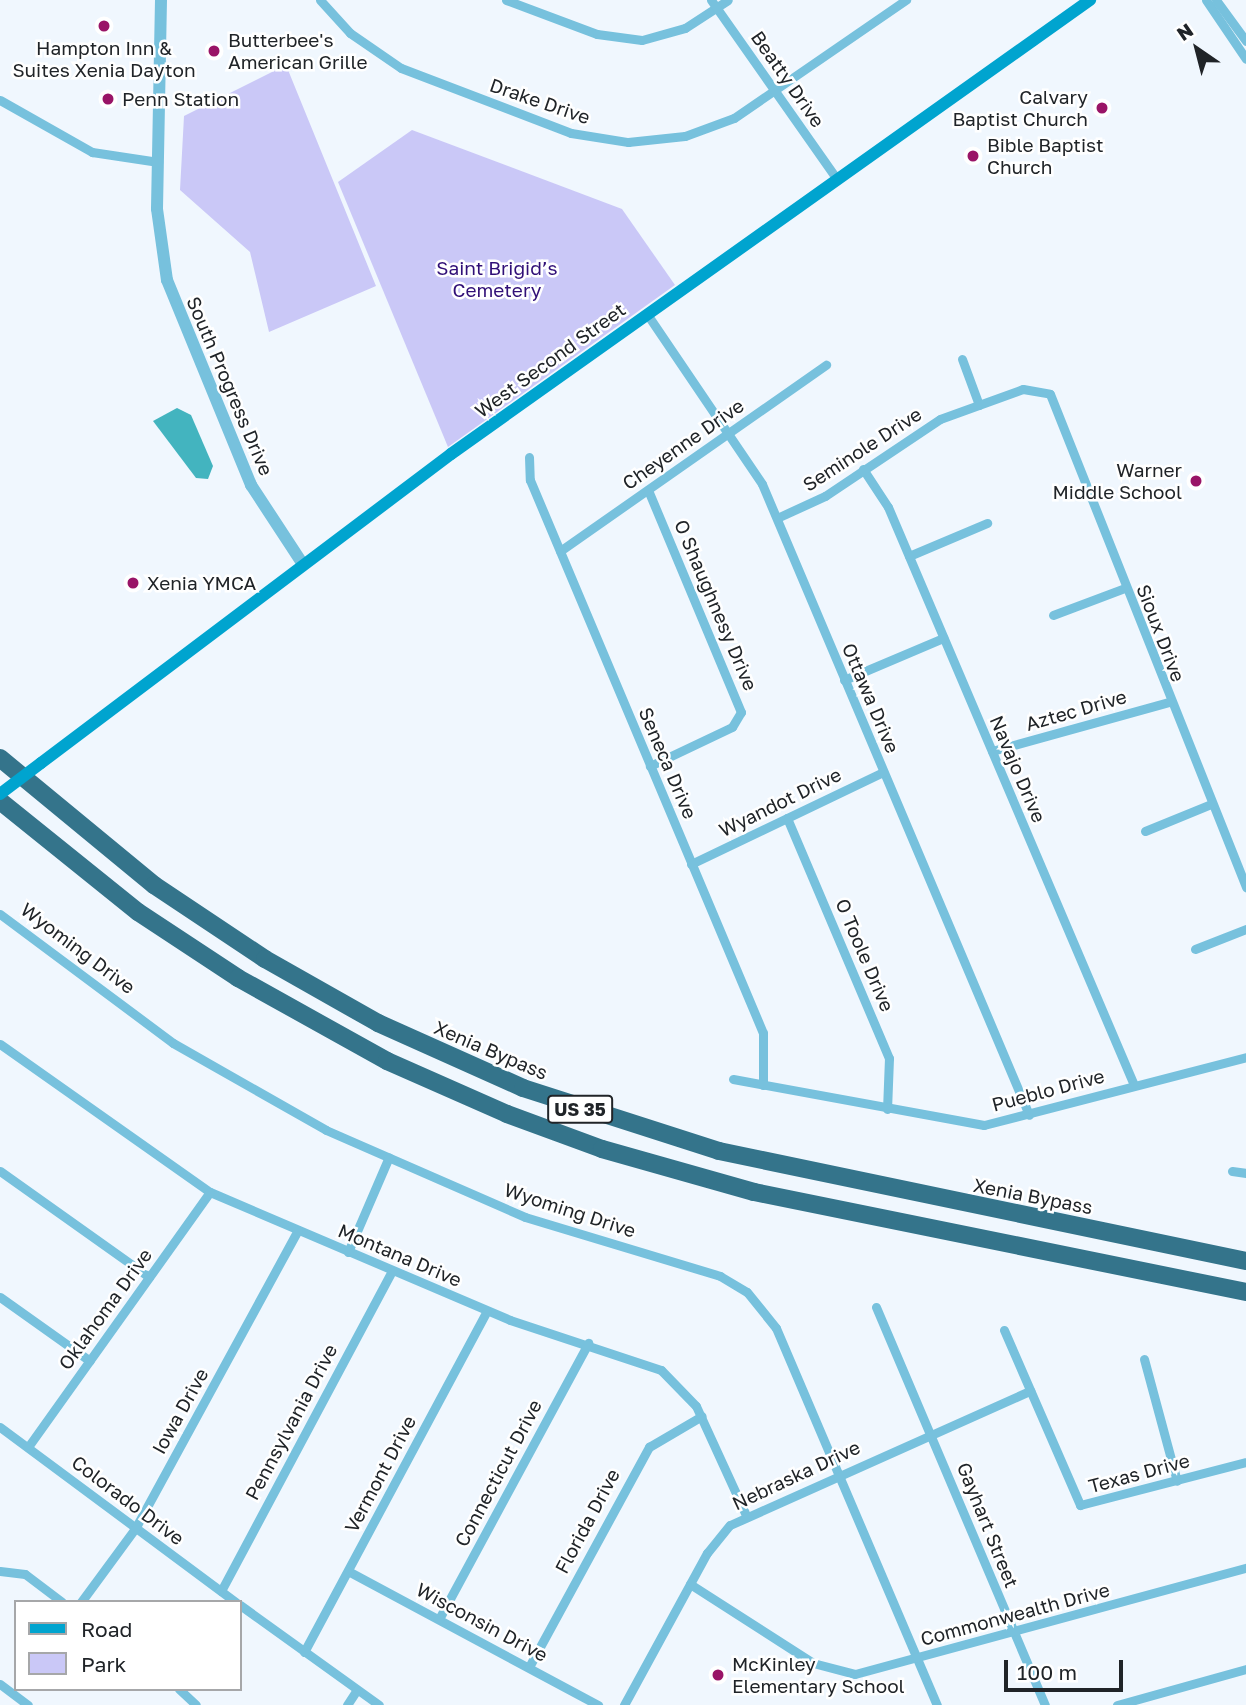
<!DOCTYPE html>
<meta charset="utf-8">
<style>
body{margin:0}
#map{position:relative;width:1246px;height:1705px;overflow:hidden;background:#f0f7fe;font-family:"Golos Text",sans-serif}
div>[style]{position:absolute}
[style*='--x']{left:calc(var(--x)*1px);top:calc(var(--y)*1px);width:calc(var(--w)*1px);rotate:calc(var(--a)*1deg)}
.green>*{inset:0;background:#cac8f7}
.water>*{inset:0;background:#43b4bf}
.minor>*{height:9px;margin:-4.5px;padding:0 4.5px;transform-origin:4.5px;border-radius:4.5px;background:#77c1dd}
.tertiary>*{height:12px;margin:-6px;padding:0 6px;transform-origin:6px;border-radius:6px;background:#77c1dd}
.secondary>*{height:12px;margin:-6px;padding:0 6px;transform-origin:6px;border-radius:6px;background:#00a4cf}
.motorway>*{height:18px;margin:-9px;padding:0 9px;transform-origin:9px;border-radius:9px;background:#34748b}
.secondary-bridge>*{height:12px;margin:-6px;padding:0 6px;transform-origin:6px;border-radius:6px;background:#00a4cf}
.dots>*{width:19px;height:19px;translate:-50% -50%;box-sizing:border-box;border:4px solid #fff;border-radius:50%}
span{translate:-50% -50%;white-space:nowrap;text-align:center;line-height:1.15;-webkit-text-stroke:5px #fff;paint-order:stroke}
.shield-label span{padding:2px 5px;background:#fff;border:2px solid;border-radius:5px;-webkit-text-stroke-width:0}
.shield-label{font-size:18px;color:#202428;font-weight:700}
.poi-label{font-size:19px;color:#202428}
.left{translate:0 -50%;text-align:left}
.right{translate:-100% -50%;text-align:right}
.street-label{font-size:19px;color:#202428}
.park-label{font-size:19px;color:#300f77}
.legend{position:absolute;left:14px;top:1600px;width:228px;height:91px;box-sizing:border-box;background:#fff;border:2px solid #a6a7a9;margin:0;padding:9px 12px;list-style:none;font-size:21px;color:#202428}
.legend li{display:flex;align-items:center;gap:14px;height:35px}
.legend b{width:35px;border:2px solid #a6a7a9}
.north{position:absolute;left:1162px;top:14px;width:70px;height:70px;-webkit-text-stroke:5px #fff;paint-order:stroke;rotate:325deg;font-size:19px;font-weight:700;line-height:28px;text-align:center;color:#202428}
.north::after{content:'';display:block;margin:auto;width:24px;height:32px;background:#202428;clip-path:polygon(50% 0,100% 100%,50% 72%,0 100%)}
.scale{position:absolute;left:1004px;top:1660px;width:119px;height:32px;box-sizing:border-box;border:4px solid #202428;border-top:0;padding-left:9px;font-size:21px;line-height:24px;white-space:nowrap;color:#202428;-webkit-text-stroke:5px #fff;paint-order:stroke}
</style>
<div id="map">
<div class="green">
<i style="clip-path:polygon(286px 65px,376px 286px,269px 332px,250px 252px,180px 190px,184px 116px)"></i>
<i style="clip-path:polygon(412px 130px,622px 209px,675px 285px,448px 447px,338px 182px)"></i>
</div>
<div class="water">
<i style="clip-path:polygon(177px 408px,191px 415px,213px 466px,208px 479px,196px 478px,153px 421px)"></i>
</div>
<div class="minor">
<i style="--x:320;--y:0;--w:45;--a:47.7"></i>
<i style="--x:350;--y:33;--w:62;--a:34.5"></i>
<i style="--x:401;--y:68;--w:182;--a:20.9"></i>
<i style="--x:571;--y:133;--w:58;--a:9"></i>
<i style="--x:628;--y:142;--w:57;--a:-6"></i>
<i style="--x:685;--y:136;--w:52;--a:-20.2"></i>
<i style="--x:734;--y:118;--w:209;--a:-34.5"></i>
<i style="--x:506;--y:0;--w:97;--a:20.5"></i>
<i style="--x:597;--y:34;--w:45;--a:7.6"></i>
<i style="--x:642;--y:40;--w:45;--a:-15.6"></i>
<i style="--x:685;--y:28;--w:51;--a:-33.1"></i>
<i style="--x:711;--y:0;--w:218;--a:54.9"></i>
<i style="--x:1206;--y:0;--w:71;--a:55.9"></i>
<i style="--x:1216;--y:0;--w:51;--a:53.8"></i>
<i style="--x:0;--y:100;--w:106;--a:29.5"></i>
<i style="--x:92;--y:152;--w:67;--a:8.6"></i>
<i style="--x:647;--y:314;--w:205;--a:55.9"></i>
<i style="--x:762;--y:484;--w:685;--a:67.06"></i>
<i style="--x:962;--y:359;--w:49;--a:69.7"></i>
<i style="--x:529;--y:457;--w:23;--a:88"></i>
<i style="--x:530;--y:480;--w:600;--a:67.15"></i>
<i style="--x:763;--y:1033;--w:52;--a:90"></i>
<i style="--x:863;--y:469;--w:45;--a:56.7"></i>
<i style="--x:888;--y:507;--w:628;--a:66.95"></i>
<i style="--x:648;--y:490;--w:241;--a:67.3"></i>
<i style="--x:741;--y:712;--w:17;--a:121"></i>
<i style="--x:732;--y:727;--w:91;--a:154.6"></i>
<i style="--x:777;--y:518;--w:53;--a:-24.6"></i>
<i style="--x:825;--y:496;--w:138;--a:-33.8"></i>
<i style="--x:940;--y:419;--w:88;--a:-19.9"></i>
<i style="--x:1023;--y:389;--w:27;--a:10"></i>
<i style="--x:1050;--y:394;--w:531;--a:68.32"></i>
<i style="--x:560;--y:551;--w:325;--a:-35"></i>
<i style="--x:909;--y:556;--w:85;--a:-22.9"></i>
<i style="--x:1053;--y:615;--w:77;--a:-20.6"></i>
<i style="--x:844;--y:680;--w:108;--a:-23"></i>
<i style="--x:992;--y:751;--w:184;--a:-15.5"></i>
<i style="--x:787;--y:818;--w:261;--a:67"></i>
<i style="--x:889;--y:1058;--w:51;--a:92.2"></i>
<i style="--x:1145;--y:831;--w:71;--a:-22.2"></i>
<i style="--x:691;--y:864;--w:213;--a:-25.6"></i>
<i style="--x:0;--y:914;--w:216;--a:36.7"></i>
<i style="--x:173;--y:1043;--w:176;--a:29.6"></i>
<i style="--x:326;--y:1130;--w:217;--a:23.6"></i>
<i style="--x:525;--y:1217;--w:204;--a:16.8"></i>
<i style="--x:720;--y:1276;--w:31;--a:31"></i>
<i style="--x:747;--y:1292;--w:46;--a:51.1"></i>
<i style="--x:776;--y:1328;--w:410;--a:66.9"></i>
<i style="--x:1195;--y:949;--w:55;--a:-21.4"></i>
<i style="--x:0;--y:1044;--w:257;--a:35.2"></i>
<i style="--x:210;--y:1192;--w:326;--a:23.1"></i>
<i style="--x:510;--y:1320;--w:159;--a:18.3"></i>
<i style="--x:661;--y:1370;--w:50;--a:45.8"></i>
<i style="--x:696;--y:1406;--w:120;--a:65.4"></i>
<i style="--x:733;--y:1079;--w:255;--a:10.4"></i>
<i style="--x:984;--y:1125;--w:271;--a:-14.5"></i>
<i style="--x:0;--y:1171;--w:183;--a:35.4"></i>
<i style="--x:1232;--y:1171;--w:14;--a:8"></i>
<i style="--x:348;--y:1252;--w:103;--a:-66.7"></i>
<i style="--x:0;--y:1297;--w:110;--a:35.4"></i>
<i style="--x:876;--y:1307;--w:432;--a:67"></i>
<i style="--x:1004;--y:1330;--w:191;--a:66.5"></i>
<i style="--x:1080;--y:1505;--w:171;--a:-14.5"></i>
<i style="--x:1144;--y:1359;--w:126;--a:74.9"></i>
<i style="--x:0;--y:1427;--w:294;--a:36.6"></i>
<i style="--x:28;--y:1447;--w:313;--a:-54.5"></i>
<i style="--x:0;--y:1571;--w:25;--a:7"></i>
<i style="--x:25;--y:1574;--w:46;--a:37.1"></i>
<i style="--x:348;--y:1571;--w:284;--a:28.2"></i>
<i style="--x:690;--y:1584;--w:146;--a:32.7"></i>
<i style="--x:813;--y:1663;--w:43;--a:14.7"></i>
<i style="--x:855;--y:1674;--w:405;--a:-15.2"></i>
<i style="--x:221;--y:1591;--w:363;--a:-61.9"></i>
<i style="--x:81;--y:1602;--w:93;--a:-53.7"></i>
<i style="--x:136;--y:1527;--w:338;--a:-61.4"></i>
<i style="--x:240;--y:1605;--w:171;--a:35.7"></i>
<i style="--x:439;--y:1619;--w:314;--a:-61.6"></i>
<i style="--x:304;--y:1652;--w:387;--a:-61.8"></i>
<i style="--x:529;--y:1667;--w:251;--a:-61.4"></i>
<i style="--x:649;--y:1447;--w:61;--a:-30.3"></i>
<i style="--x:0;--y:1684;--w:35;--a:37"></i>
<i style="--x:179;--y:1689;--w:23;--a:43"></i>
<i style="--x:347;--y:1705;--w:17;--a:-57"></i>
<i style="--x:624;--y:1705;--w:173;--a:-61.4"></i>
<i style="--x:707;--y:1553;--w:36;--a:-51"></i>
<i style="--x:730;--y:1525;--w:329;--a:-24.1"></i>
<i style="--x:1117;--y:1705;--w:134;--a:-15.6"></i>
</div>
<div class="tertiary">
<i style="--x:161;--y:0;--w:209;--a:91.1"></i>
<i style="--x:157;--y:209;--w:72;--a:82"></i>
<i style="--x:167;--y:280;--w:222;--a:67.7"></i>
<i style="--x:251;--y:485;--w:93;--a:56.8"></i>
</div>
<div class="secondary">
<i style="--x:41;--y:763;--w:513;--a:-37"></i>
<i style="--x:451;--y:454;--w:784;--a:-35.39"></i>
</div>
<div class="motorway">
<i style="--x:0;--y:758;--w:200;--a:39.5"></i>
<i style="--x:154;--y:885;--w:133;--a:33.7"></i>
<i style="--x:265;--y:959;--w:130;--a:29.5"></i>
<i style="--x:378;--y:1023;--w:159;--a:24.1"></i>
<i style="--x:523;--y:1088;--w:206;--a:17.8"></i>
<i style="--x:719;--y:1151;--w:538;--a:11.79"></i>
<i style="--x:0;--y:801;--w:177;--a:38.8"></i>
<i style="--x:138;--y:912;--w:120;--a:33.4"></i>
<i style="--x:238;--y:978;--w:171;--a:29.1"></i>
<i style="--x:387;--y:1061;--w:131;--a:23.8"></i>
<i style="--x:507;--y:1114;--w:101;--a:20.2"></i>
<i style="--x:602;--y:1149;--w:158;--a:15.8"></i>
<i style="--x:754;--y:1192;--w:502;--a:11.49"></i>
</div>
<div class="secondary-bridge">
<i style="--x:0;--y:794;--w:51;--a:-37.1"></i>
</div>
<div class="dots">
<i style="left:104px;top:26px;background:#991467"></i>
<i style="left:214px;top:51px;background:#991467"></i>
<i style="left:108px;top:99px;background:#991467"></i>
<i style="left:1102px;top:108px;background:#991467"></i>
<i style="left:973px;top:156px;background:#991467"></i>
<i style="left:1196px;top:481px;background:#991467"></i>
<i style="left:133px;top:583px;background:#991467"></i>
<i style="left:718px;top:1675px;background:#991467"></i>
</div>
<div class="shield-label">
<span style="left:580px;top:1109px">US 35</span>
</div>
<div class="poi-label">
<span class="left" style="left:228px;top:51px">Butterbee's<br>American Grille</span>
<span style="left:104px;top:59px">Hampton Inn &amp;<br>Suites Xenia Dayton</span>
<span class="right" style="left:1088px;top:108px">Calvary<br>Baptist Church</span>
<span class="left" style="left:122px;top:99px">Penn Station</span>
<span class="left" style="left:987px;top:156px">Bible Baptist<br>Church</span>
<span class="right" style="left:1182px;top:481px">Warner<br>Middle School</span>
<span class="left" style="left:147px;top:583px">Xenia YMCA</span>
<span class="left" style="left:732px;top:1675px">McKinley<br>Elementary School</span>
</div>
<div class="street-label">
<span style="left:788px;top:79px;rotate:55deg">Beatty Drive</span>
<span style="left:540px;top:101px;rotate:19deg">Drake Drive</span>
<span style="left:550px;top:360px;rotate:-36deg">West Second Street</span>
<span style="left:230px;top:386px;rotate:67deg">South Progress Drive</span>
<span style="left:683px;top:444px;rotate:-35deg">Cheyenne Drive</span>
<span style="left:862px;top:449px;rotate:-33deg">Seminole Drive</span>
<span style="left:716px;top:605px;rotate:67deg">O Shaughnesy Drive</span>
<span style="left:1161px;top:633px;rotate:69deg">Sioux Drive</span>
<span style="left:871px;top:698px;rotate:67deg">Ottawa Drive</span>
<span style="left:1076px;top:710px;rotate:-16deg">Aztec Drive</span>
<span style="left:668px;top:763px;rotate:67deg">Seneca Drive</span>
<span style="left:1018px;top:769px;rotate:67deg">Navajo Drive</span>
<span style="left:780px;top:802px;rotate:-26deg">Wyandot Drive</span>
<span style="left:78px;top:948px;rotate:37deg">Wyoming Drive</span>
<span style="left:865px;top:955px;rotate:67deg">O Toole Drive</span>
<span style="left:491px;top:1050px;rotate:23deg">Xenia Bypass</span>
<span style="left:1048px;top:1090px;rotate:-15deg">Pueblo Drive</span>
<span style="left:1033px;top:1196px;rotate:11deg">Xenia Bypass</span>
<span style="left:570px;top:1210px;rotate:18deg">Wyoming Drive</span>
<span style="left:400px;top:1255px;rotate:23deg">Montana Drive</span>
<span style="left:105px;top:1309px;rotate:-54deg">Oklahoma Drive</span>
<span style="left:180px;top:1411px;rotate:-61deg">Iowa Drive</span>
<span style="left:291px;top:1422px;rotate:-62deg">Pennsylvania Drive</span>
<span style="left:498px;top:1473px;rotate:-62deg">Connecticut Drive</span>
<span style="left:1139px;top:1473px;rotate:-15deg">Texas Drive</span>
<span style="left:380px;top:1474px;rotate:-62deg">Vermont Drive</span>
<span style="left:796px;top:1475px;rotate:-25deg">Nebraska Drive</span>
<span style="left:128px;top:1500px;rotate:37deg">Colorado Drive</span>
<span style="left:587px;top:1521px;rotate:-62deg">Florida Drive</span>
<span style="left:988px;top:1525px;rotate:68deg">Gayhart Street</span>
<span style="left:1015px;top:1614px;rotate:-15deg">Commonwealth Drive</span>
<span style="left:482px;top:1622px;rotate:28deg">Wisconsin Drive</span>
</div>
<div class="park-label">
<span style="left:497px;top:279px">Saint Brigid’s<br>Cemetery</span>
</div>
<ul class="legend">
<li><b style="height:9px;background:#00a4cf"></b>Road</li>
<li><b style="height:19px;background:#cac8f7"></b>Park</li>
</ul>
<div class="north">N</div>
<div class="scale">100 m</div>
</div>
